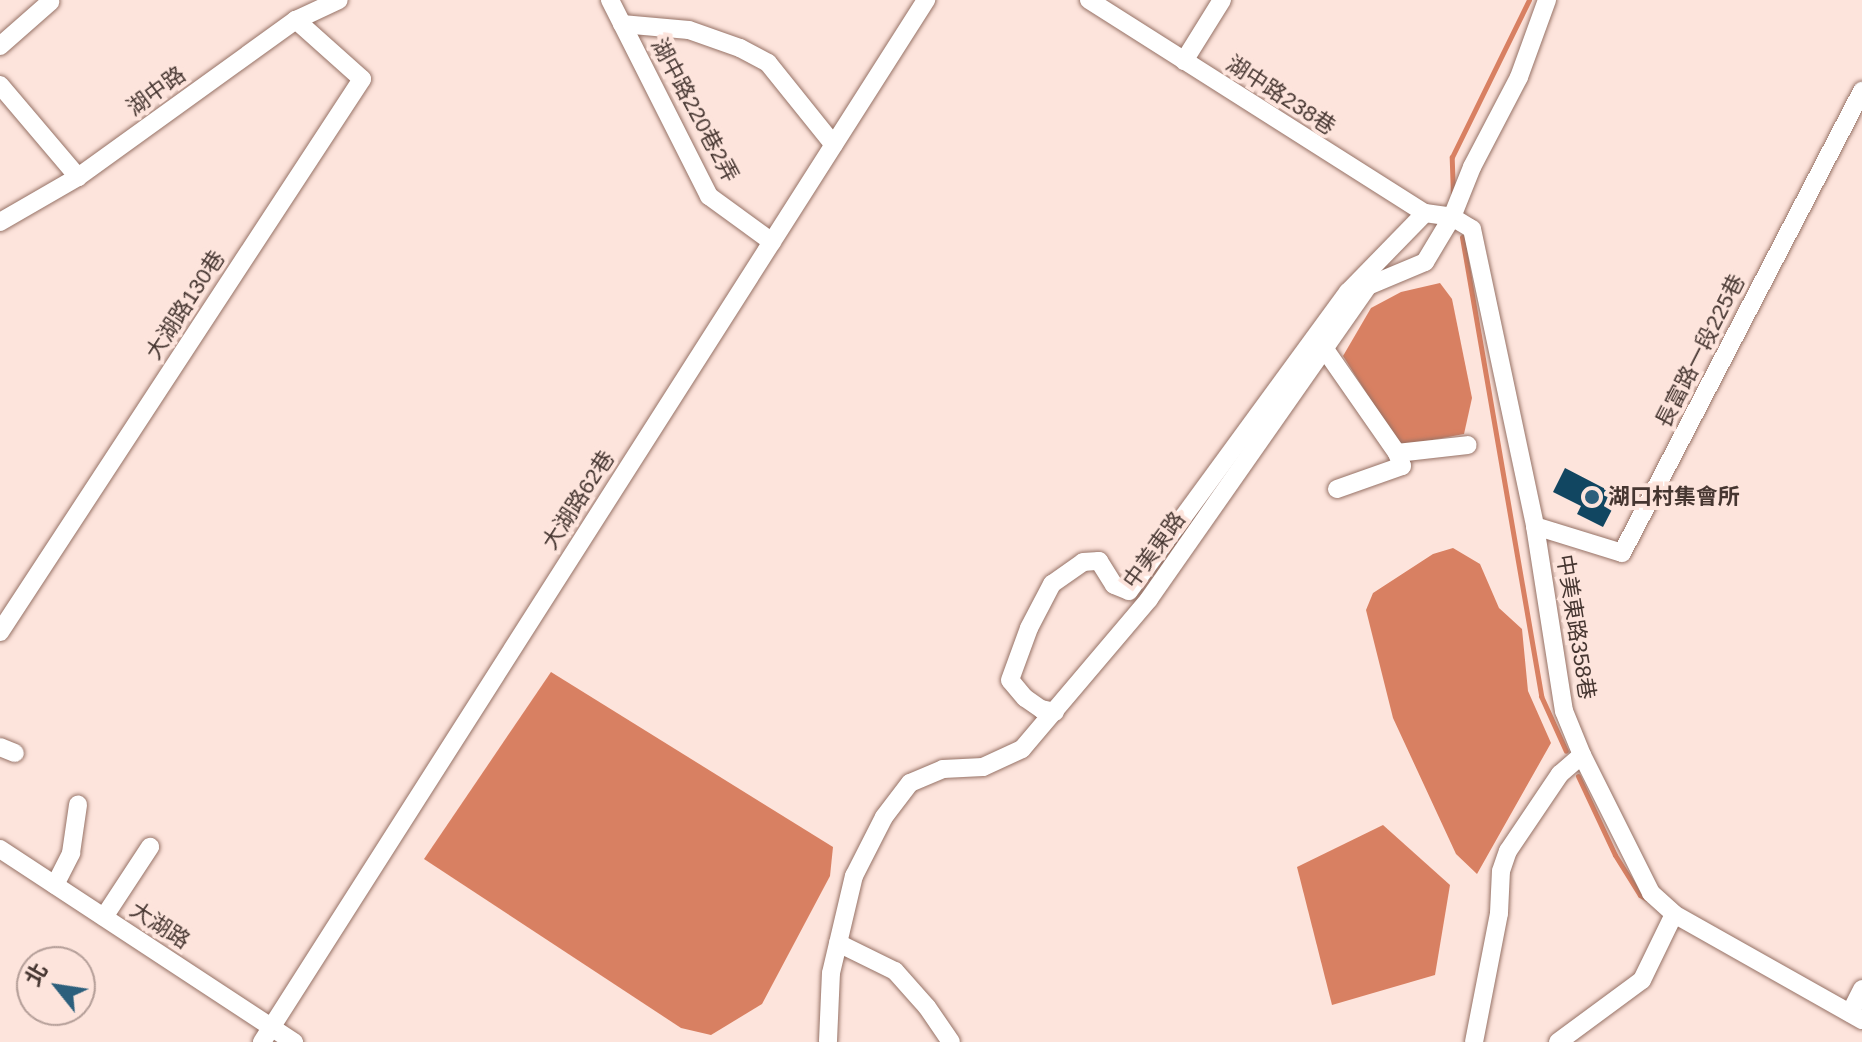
<!DOCTYPE html>
<meta charset="utf-8">
<style>
body{margin:0}
#map{position:relative;width:1862px;height:1042px;overflow:hidden;background:#fde4dc;font-family:Arial,"Noto Sans TC",sans-serif}
div>[style]{position:absolute}
[style*='--x']{left:calc(var(--x)*1px);top:calc(var(--y)*1px);width:calc(var(--w)*1px);rotate:calc(var(--a)*1deg)}
.water>*{inset:0;background:#d88062}
.stream>*{height:5px;margin:-2.5px;padding:0 2.5px;transform-origin:2.5px;border-radius:2.5px;background:#d88062}
.building>*{inset:0;background:#114661}
.roads{filter:drop-shadow(0 0 2px #967266) drop-shadow(0 0 2px #967266)}
.minor>*{height:18px;margin:-9px;padding:0 9px;transform-origin:9px;border-radius:9px;background:#fff}
.dots>*{width:22px;height:22px;translate:-50% -50%;box-sizing:border-box;border:4px solid #fde4dc;border-radius:50%}
span{translate:-50% -50%;white-space:nowrap;text-align:center;line-height:1.15;-webkit-text-stroke:8px #fde4dc;paint-order:stroke}
.street-label{font-size:22px;color:#463631}
.poi-label{font-size:22px;color:#463631;font-weight:700}
.left{translate:0 -50%;text-align:left}
.north{position:absolute;left:16px;top:946px;width:80px;height:80px;box-sizing:border-box;background:#fde4dc;border:2px solid #b49e98;border-radius:50%;rotate:300deg;font-size:22px;font-weight:700;line-height:32px;text-align:center;color:#463631}
.north::after{content:'';display:block;margin:auto;width:28px;height:36px;background:#2c5f7c;clip-path:polygon(50% 0,100% 100%,50% 72%,0 100%)}
</style>
<div id="map">
<div class="water">
<i style="clip-path:polygon(1440px 283px,1452px 299px,1472px 398px,1464px 434px,1400px 446px,1343px 356px,1371px 308px,1401px 292px)"></i>
<i style="clip-path:polygon(1453px 548px,1480px 564px,1499px 608px,1522px 629px,1528px 691px,1551px 743px,1477px 874px,1456px 854px,1393px 718px,1366px 610px,1373px 593px,1433px 554px)"></i>
<i style="clip-path:polygon(551px 672px,833px 847px,830px 876px,762px 1004px,711px 1035px,681px 1028px,424px 859px)"></i>
<i style="clip-path:polygon(1383px 825px,1450px 885px,1435px 975px,1332px 1005px,1297px 867px)"></i>
</div>
<div class="stream">
<i style="--x:1453;--y:195;--w:38;--a:-92"></i>
<i style="--x:1452;--y:157;--w:175;--a:-63.9"></i>
<i style="--x:1462;--y:237;--w:466;--a:80.2"></i>
<i style="--x:1541;--y:696;--w:60;--a:65.6"></i>
<i style="--x:1578;--y:776;--w:87;--a:64.9"></i>
<i style="--x:1615;--y:855;--w:47;--a:58"></i>
<i style="--x:1640;--y:895;--w:8;--a:30"></i>
</div>
<div class="building">
<i style="clip-path:polygon(1565px 468px,1619px 496px,1603px 527px,1577px 514px,1581px 506px,1553px 492px)"></i>
</div>
<div class="roads">
<div class="minor">
<i style="--x:610;--y:0;--w:220;--a:63.2"></i>
<i style="--x:709;--y:196;--w:78;--a:36.1"></i>
<i style="--x:1089;--y:0;--w:398;--a:32.4"></i>
<i style="--x:1425;--y:213;--w:27;--a:8"></i>
<i style="--x:1452;--y:217;--w:23;--a:31"></i>
<i style="--x:1472;--y:229;--w:304;--a:78"></i>
<i style="--x:1535;--y:526;--w:187;--a:81.1"></i>
<i style="--x:1564;--y:711;--w:48;--a:67.8"></i>
<i style="--x:1582;--y:755;--w:154;--a:63.4"></i>
<i style="--x:1651;--y:893;--w:31;--a:42"></i>
<i style="--x:1674;--y:914;--w:216;--a:29.4"></i>
<i style="--x:622;--y:24;--w:67;--a:5.1"></i>
<i style="--x:689;--y:30;--w:54;--a:19.4"></i>
<i style="--x:740;--y:48;--w:32;--a:28"></i>
<i style="--x:768;--y:63;--w:105;--a:51.2"></i>
<i style="--x:0;--y:46;--w:67;--a:-41.3"></i>
<i style="--x:1184;--y:61;--w:72;--a:-58.1"></i>
<i style="--x:0;--y:85;--w:121;--a:49.7"></i>
<i style="--x:0;--y:222;--w:90;--a:-30"></i>
<i style="--x:78;--y:177;--w:269;--a:-35.8"></i>
<i style="--x:296;--y:20;--w:47;--a:-24.9"></i>
<i style="--x:1324;--y:348;--w:128;--a:55.2"></i>
<i style="--x:1397;--y:453;--w:71;--a:-6.4"></i>
<i style="--x:1337;--y:489;--w:69;--a:-19.5"></i>
<i style="--x:1402;--y:466;--w:14;--a:-111"></i>
<i style="--x:1535;--y:526;--w:91;--a:17.2"></i>
<i style="--x:1622;--y:553;--w:521;--a:-62.55"></i>
<i style="--x:0;--y:632;--w:661;--a:-56.79"></i>
<i style="--x:362;--y:79;--w:89;--a:-138.2"></i>
<i style="--x:1055;--y:712;--w:14;--a:-168"></i>
<i style="--x:1041;--y:709;--w:19;--a:-145"></i>
<i style="--x:1025;--y:698;--w:23;--a:-130"></i>
<i style="--x:1010;--y:680;--w:55;--a:-69.9"></i>
<i style="--x:1029;--y:628;--w:50;--a:-62.4"></i>
<i style="--x:1052;--y:584;--w:38;--a:-35"></i>
<i style="--x:1083;--y:562;--w:16;--a:-4"></i>
<i style="--x:1099;--y:561;--w:28;--a:58"></i>
<i style="--x:1114;--y:585;--w:16;--a:22"></i>
<i style="--x:1129;--y:591;--w:371;--a:-53.8"></i>
<i style="--x:1348;--y:292;--w:110;--a:-45.7"></i>
<i style="--x:0;--y:747;--w:16;--a:22"></i>
<i style="--x:0;--y:849;--w:352;--a:33.3"></i>
<i style="--x:55;--y:885;--w:36;--a:-63"></i>
<i style="--x:71;--y:853;--w:49;--a:-81.7"></i>
<i style="--x:104;--y:917;--w:84;--a:-56.7"></i>
<i style="--x:838;--y:943;--w:64;--a:26.2"></i>
<i style="--x:895;--y:971;--w:48;--a:48.4"></i>
<i style="--x:927;--y:1007;--w:42;--a:55.6"></i>
<i style="--x:1850;--y:1013;--w:27;--a:-63"></i>
<i style="--x:828;--y:1041;--w:68;--a:-87.5"></i>
<i style="--x:831;--y:973;--w:100;--a:-76.7"></i>
<i style="--x:854;--y:876;--w:66;--a:-63"></i>
<i style="--x:884;--y:817;--w:43;--a:-52.6"></i>
<i style="--x:910;--y:783;--w:36;--a:-23"></i>
<i style="--x:943;--y:769;--w:40;--a:-2.9"></i>
<i style="--x:983;--y:767;--w:43;--a:-24.8"></i>
<i style="--x:1022;--y:749;--w:197;--a:-49.7"></i>
<i style="--x:1149;--y:599;--w:382;--a:-55"></i>
<i style="--x:1368;--y:286;--w:62;--a:-22.8"></i>
<i style="--x:1425;--y:262;--w:52;--a:-59"></i>
<i style="--x:1452;--y:217;--w:54;--a:-68.2"></i>
<i style="--x:1472;--y:167;--w:102;--a:-62.4"></i>
<i style="--x:1519;--y:77;--w:82;--a:-70"></i>
<i style="--x:262;--y:1042;--w:1236;--a:-57.49"></i>
<i style="--x:1474;--y:1042;--w:131;--a:-79"></i>
<i style="--x:1499;--y:913;--w:42;--a:-87.3"></i>
<i style="--x:1501;--y:871;--w:21;--a:-71"></i>
<i style="--x:1508;--y:851;--w:93;--a:-56"></i>
<i style="--x:1560;--y:774;--w:29;--a:-41"></i>
<i style="--x:1558;--y:1042;--w:104;--a:-36.4"></i>
<i style="--x:1642;--y:980;--w:73;--a:-64.1"></i>
</div>
</div>
<div class="dots">
<i style="left:1592px;top:497px;background:#2c5f7c"></i>
</div>
<div class="street-label">
<span style="left:156px;top:91px;rotate:-36deg">湖中路</span>
<span style="left:1281px;top:95px;rotate:33deg">湖中路238巷</span>
<span style="left:695px;top:110px;rotate:62deg">湖中路220巷2弄</span>
<span style="left:185px;top:305px;rotate:-57deg">大湖路130巷</span>
<span style="left:1700px;top:351px;rotate:-63deg">長富路一段225巷</span>
<span style="left:578px;top:500px;rotate:-57deg">大湖路62巷</span>
<span style="left:1154px;top:550px;rotate:-54deg">中美東路</span>
<span style="left:1576px;top:627px;rotate:81deg">中美東路358巷</span>
<span style="left:160px;top:925px;rotate:33deg">大湖路</span>
</div>
<div class="poi-label">
<span class="left" style="left:1608px;top:497px">湖口村集會所</span>
</div>
<div class="north">北</div>
</div>
